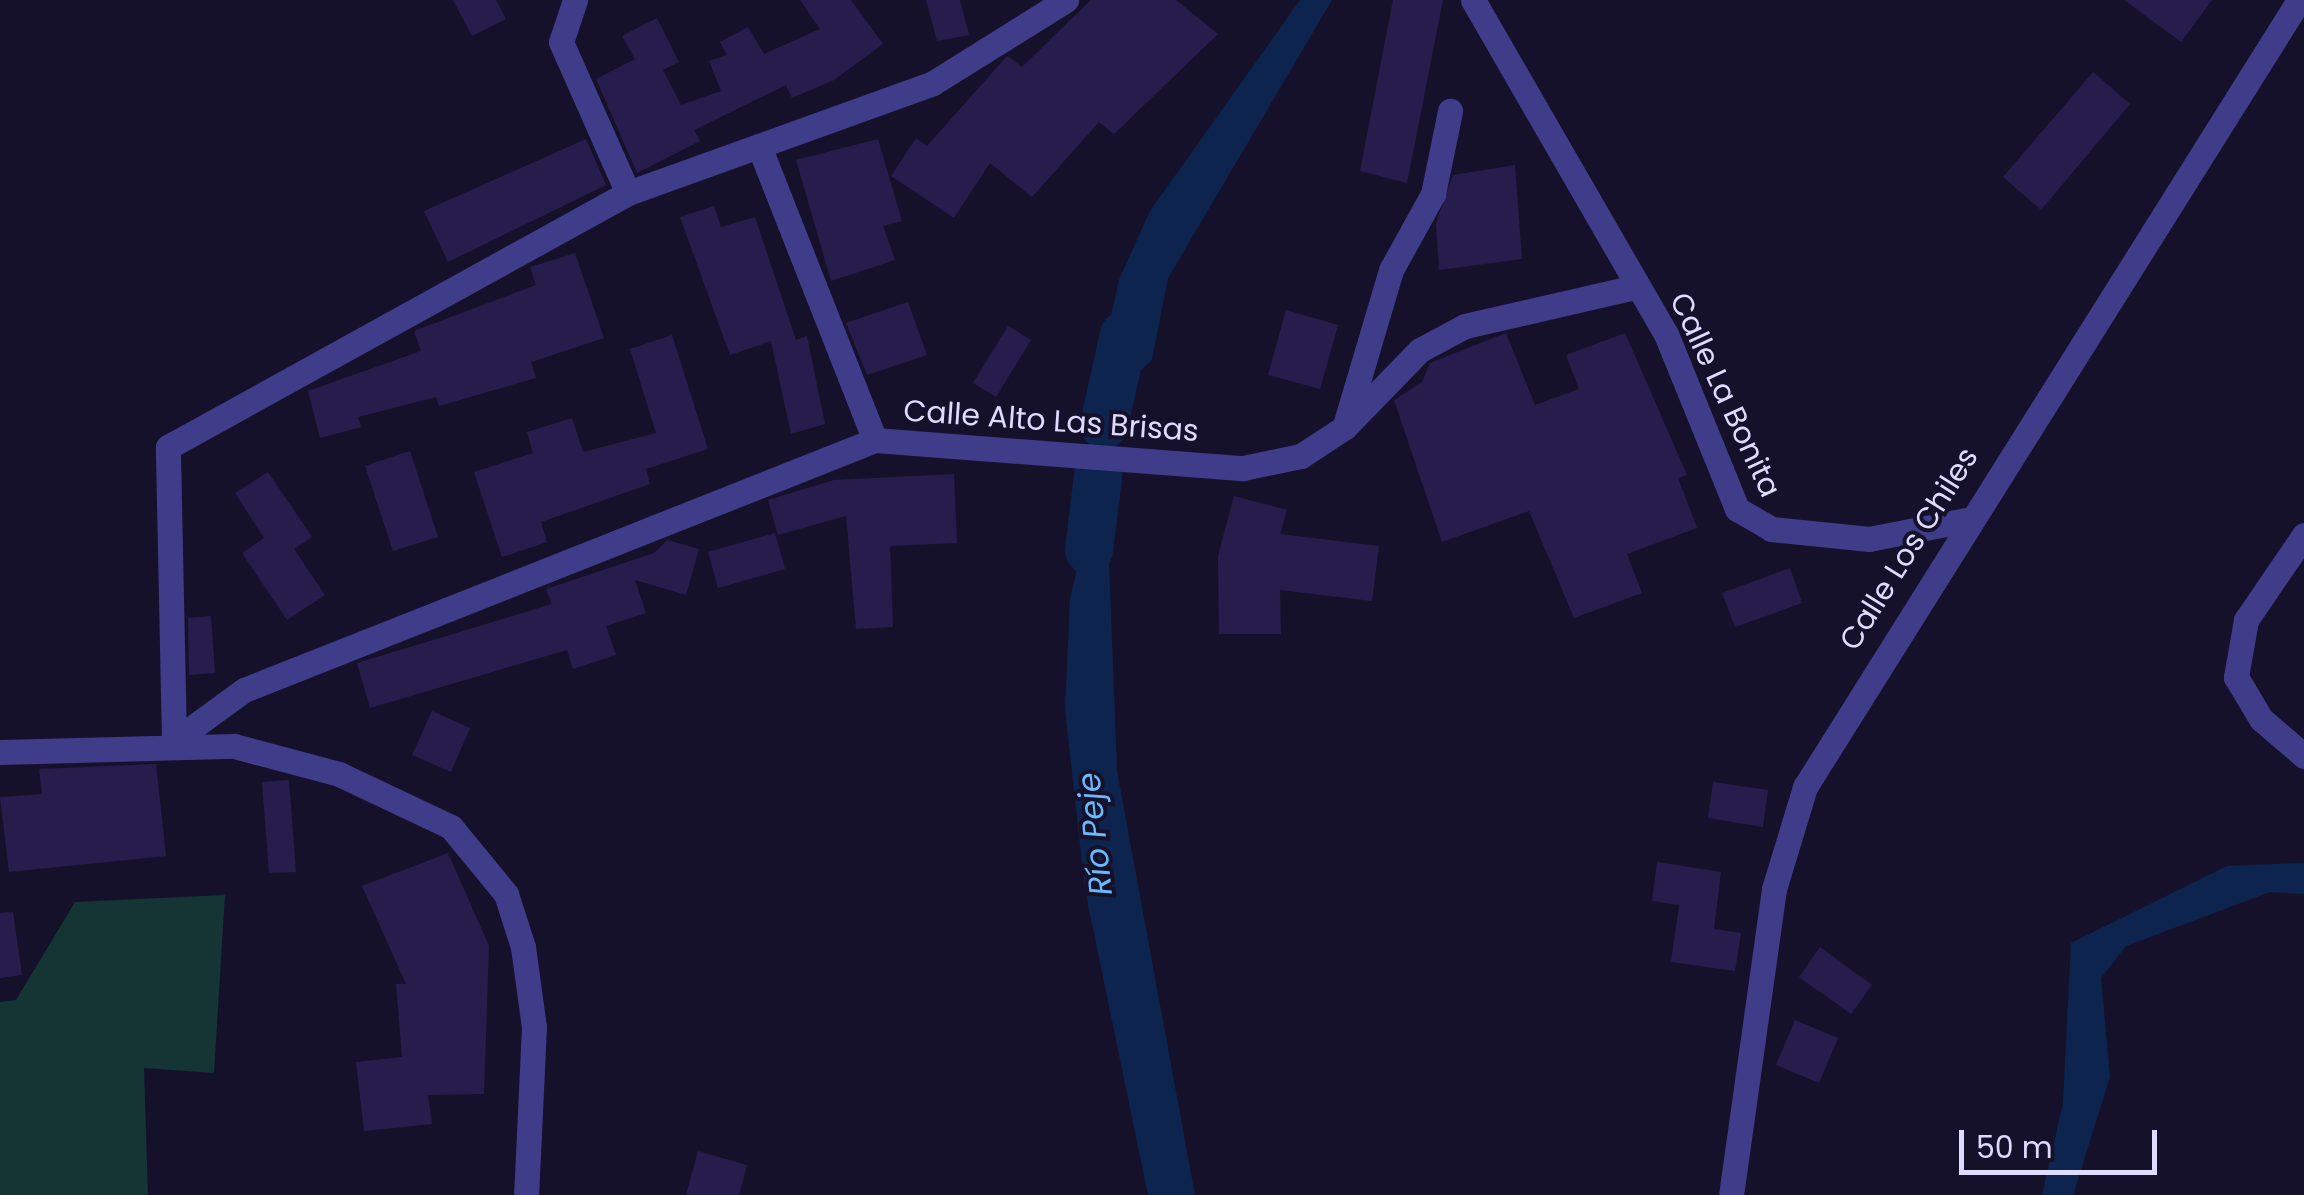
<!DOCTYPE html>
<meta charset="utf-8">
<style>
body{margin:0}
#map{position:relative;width:2304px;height:1195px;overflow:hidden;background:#16112b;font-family:Poppins,sans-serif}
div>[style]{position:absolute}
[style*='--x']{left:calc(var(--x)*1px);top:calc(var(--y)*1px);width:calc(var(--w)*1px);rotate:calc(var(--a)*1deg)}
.green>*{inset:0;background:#143534}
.water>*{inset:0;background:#0d254e}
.river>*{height:48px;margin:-24px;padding:0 24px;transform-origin:24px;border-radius:24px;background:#0d254e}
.building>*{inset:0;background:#271d4c}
.minor>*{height:25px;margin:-12.5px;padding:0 12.5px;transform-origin:12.5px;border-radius:12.5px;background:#3f3c8a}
span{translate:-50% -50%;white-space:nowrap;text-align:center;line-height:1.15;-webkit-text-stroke:8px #16112b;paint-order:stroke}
.street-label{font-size:30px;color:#dfdbff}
.water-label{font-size:32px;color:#69b9ff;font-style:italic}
.scale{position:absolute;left:1959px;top:1130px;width:198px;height:45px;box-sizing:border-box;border:5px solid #dfdbff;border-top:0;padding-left:12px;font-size:30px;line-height:35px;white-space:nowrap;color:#dfdbff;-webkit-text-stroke:8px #16112b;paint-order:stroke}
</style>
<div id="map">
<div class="green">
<i style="clip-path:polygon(225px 895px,214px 1073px,144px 1068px,148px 1195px,0 1195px,0 1002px,16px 1000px,75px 902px)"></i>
</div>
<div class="water">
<i style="clip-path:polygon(1300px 0,1332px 0,1168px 278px,1152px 360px,1109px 398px,1097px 379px,1119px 280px,1150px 211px)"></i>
<i style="clip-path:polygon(1096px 485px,1108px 536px,1117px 771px,1195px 1195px,1148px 1195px,1085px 890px,1065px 708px,1070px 600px)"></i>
<i style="clip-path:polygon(2304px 863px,2304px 894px,2270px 892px,2126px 946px,2101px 978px,2110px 1077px,2073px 1195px,2042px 1195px,2063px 1103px,2071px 943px,2227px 866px)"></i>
</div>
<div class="river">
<i style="--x:1104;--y:425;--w:92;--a:-77.5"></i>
<i style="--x:1089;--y:550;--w:82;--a:-83"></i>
</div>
<div class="building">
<i style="clip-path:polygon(453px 0,496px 0,506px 19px,472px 36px)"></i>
<i style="clip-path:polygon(800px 0,851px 0,883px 44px,834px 80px,792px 98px,786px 85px,694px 130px,700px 141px,637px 173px,596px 79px,635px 59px,622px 36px,657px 18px,679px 62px,663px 70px,681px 105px,721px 91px,709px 61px,727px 55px,720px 42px,748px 27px,764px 54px,820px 29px)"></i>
<i style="clip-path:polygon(926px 0,960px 0,969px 35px,937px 41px)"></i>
<i style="clip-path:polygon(1091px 0,1176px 0,1218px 34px,1114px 134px,1099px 122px,1032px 197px,990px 163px,954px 218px,891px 176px,916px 138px,927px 146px,1007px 56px,1022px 67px)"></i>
<i style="clip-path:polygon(1393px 0,1443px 0,1407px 183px,1360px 171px)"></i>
<i style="clip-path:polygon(2124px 0,2212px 0,2181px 42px)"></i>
<i style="clip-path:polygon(2093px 72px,2130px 104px,2041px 210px,2003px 177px)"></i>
<i style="clip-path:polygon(586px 139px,606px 185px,448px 262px,424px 211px)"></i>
<i style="clip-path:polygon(878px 139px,902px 221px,883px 226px,895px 260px,831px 281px,796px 160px)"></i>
<i style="clip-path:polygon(1515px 165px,1522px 259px,1439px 270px,1436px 223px,1453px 175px)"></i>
<i style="clip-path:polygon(714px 206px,721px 227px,755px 217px,796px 340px,807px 336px,825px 424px,791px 434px,771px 341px,730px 355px,680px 217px)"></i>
<i style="clip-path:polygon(575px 253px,604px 338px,531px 362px,536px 378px,439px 406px,436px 397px,358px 417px,361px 427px,320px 438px,308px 391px,421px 351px,414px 331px,536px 285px,530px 267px)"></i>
<i style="clip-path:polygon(908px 302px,927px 355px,867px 375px,846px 323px)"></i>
<i style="clip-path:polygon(1286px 310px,1338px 325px,1320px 389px,1268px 375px)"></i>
<i style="clip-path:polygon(1008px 326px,1031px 340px,996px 397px,973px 383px)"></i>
<i style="clip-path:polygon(1506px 333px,1535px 405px,1579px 389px,1566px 355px,1625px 333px,1687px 475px,1678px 478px,1697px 528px,1627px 554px,1642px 593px,1574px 618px,1529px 511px,1442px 542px,1394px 400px,1422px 382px,1430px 363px)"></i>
<i style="clip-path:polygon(672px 335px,708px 449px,646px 469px,650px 484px,541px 522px,547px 542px,502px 557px,474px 472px,533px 453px,527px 432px,572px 418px,583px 452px,656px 433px,630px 349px)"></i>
<i style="clip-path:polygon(410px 451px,438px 537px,393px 551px,365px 466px)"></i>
<i style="clip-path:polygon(268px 472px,312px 537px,294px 549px,325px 595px,287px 620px,242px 553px,264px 538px,235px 493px)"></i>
<i style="clip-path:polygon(954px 474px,957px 543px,890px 546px,893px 627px,856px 629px,846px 516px,778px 535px,768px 500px,834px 480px)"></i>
<i style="clip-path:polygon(1234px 496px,1287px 510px,1280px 534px,1379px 546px,1372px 601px,1280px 590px,1281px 634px,1219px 634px,1218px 556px)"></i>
<i style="clip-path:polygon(775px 533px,785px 569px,718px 588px,708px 552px)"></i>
<i style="clip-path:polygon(667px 540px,699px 549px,686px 595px,635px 580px,646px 613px,606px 626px,616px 655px,573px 669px,567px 650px,370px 708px,357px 663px,552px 604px,546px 589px,654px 553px)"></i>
<i style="clip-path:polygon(1790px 568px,1802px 603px,1735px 627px,1722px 593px)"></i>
<i style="clip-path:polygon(211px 616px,215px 673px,189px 675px,188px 618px)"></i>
<i style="clip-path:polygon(432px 711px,470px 728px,451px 772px,412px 755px)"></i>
<i style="clip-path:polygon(156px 764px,166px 856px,9px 872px,0 797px,42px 794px,39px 769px)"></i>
<i style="clip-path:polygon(289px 780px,296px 872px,269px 873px,262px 782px)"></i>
<i style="clip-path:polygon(1713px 782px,1768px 790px,1763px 827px,1708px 818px)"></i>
<i style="clip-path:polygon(448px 853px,489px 946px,484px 1094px,428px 1095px,432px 1124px,364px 1131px,356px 1062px,402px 1057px,396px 984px,406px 984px,362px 886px)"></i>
<i style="clip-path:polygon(1657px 862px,1721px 872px,1714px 929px,1741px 933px,1735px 971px,1671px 962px,1679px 905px,1652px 901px)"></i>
<i style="clip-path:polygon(13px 912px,22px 975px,0 978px,0 913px)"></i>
<i style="clip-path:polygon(1820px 947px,1872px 985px,1851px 1014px,1799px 977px)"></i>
<i style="clip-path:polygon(1795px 1020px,1838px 1038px,1819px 1083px,1776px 1065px)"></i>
<i style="clip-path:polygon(698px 1151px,747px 1165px,739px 1195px,686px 1195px)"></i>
</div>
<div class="minor">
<i style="--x:575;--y:0;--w:44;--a:108.4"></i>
<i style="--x:561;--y:42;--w:165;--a:66.1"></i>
<i style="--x:1473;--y:0;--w:386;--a:60"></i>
<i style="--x:1666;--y:334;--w:189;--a:67.9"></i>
<i style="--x:1737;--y:509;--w:39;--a:30"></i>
<i style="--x:1771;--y:529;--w:99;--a:5.8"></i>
<i style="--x:1869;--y:539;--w:99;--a:-11.1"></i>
<i style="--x:759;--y:146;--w:316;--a:68.5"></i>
<i style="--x:1346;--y:422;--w:159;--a:-73.5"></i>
<i style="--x:1391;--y:270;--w:87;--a:-61.1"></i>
<i style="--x:1433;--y:194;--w:85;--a:-78.4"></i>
<i style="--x:2304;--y:535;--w:103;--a:124.3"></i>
<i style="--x:2246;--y:620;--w:58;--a:100"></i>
<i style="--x:2236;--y:677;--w:49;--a:59.2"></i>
<i style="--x:2261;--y:719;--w:57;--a:40.7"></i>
<i style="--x:174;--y:741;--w:87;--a:-36.1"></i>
<i style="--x:244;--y:690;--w:679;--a:-21.61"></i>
<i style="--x:875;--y:440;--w:369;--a:4.4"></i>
<i style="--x:1243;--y:468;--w:59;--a:-11.7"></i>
<i style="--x:1301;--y:456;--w:53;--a:-33.4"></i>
<i style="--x:1345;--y:427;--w:107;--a:-45.8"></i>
<i style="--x:1420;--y:350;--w:51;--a:-28.1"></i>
<i style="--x:1465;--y:326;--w:174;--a:-12.9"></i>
<i style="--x:174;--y:741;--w:294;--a:-91.2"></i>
<i style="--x:168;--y:447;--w:525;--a:-28.91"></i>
<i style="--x:628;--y:193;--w:324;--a:-19.8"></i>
<i style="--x:933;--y:83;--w:157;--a:-32"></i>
<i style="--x:0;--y:752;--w:234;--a:-1.5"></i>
<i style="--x:234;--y:746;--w:109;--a:14.9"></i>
<i style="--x:339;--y:774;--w:124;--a:25.3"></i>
<i style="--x:451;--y:827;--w:87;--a:50.6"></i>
<i style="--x:506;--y:894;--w:56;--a:72.2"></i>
<i style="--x:523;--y:947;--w:81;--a:82.2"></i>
<i style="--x:534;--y:1027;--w:168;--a:92.7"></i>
<i style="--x:1731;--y:1195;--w:309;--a:-82"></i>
<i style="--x:1774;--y:889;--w:107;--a:-73.1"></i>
<i style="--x:1805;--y:787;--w:929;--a:-57.88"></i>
</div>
<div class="street-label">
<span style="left:1725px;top:395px;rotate:65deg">Calle La Bonita</span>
<span style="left:1051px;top:421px;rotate:4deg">Calle Alto Las Brisas</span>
<span style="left:1909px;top:549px;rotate:-58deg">Calle Los Chiles</span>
</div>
<div class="water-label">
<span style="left:1095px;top:834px;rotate:-96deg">Río Peje</span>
</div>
<div class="scale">50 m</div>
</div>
